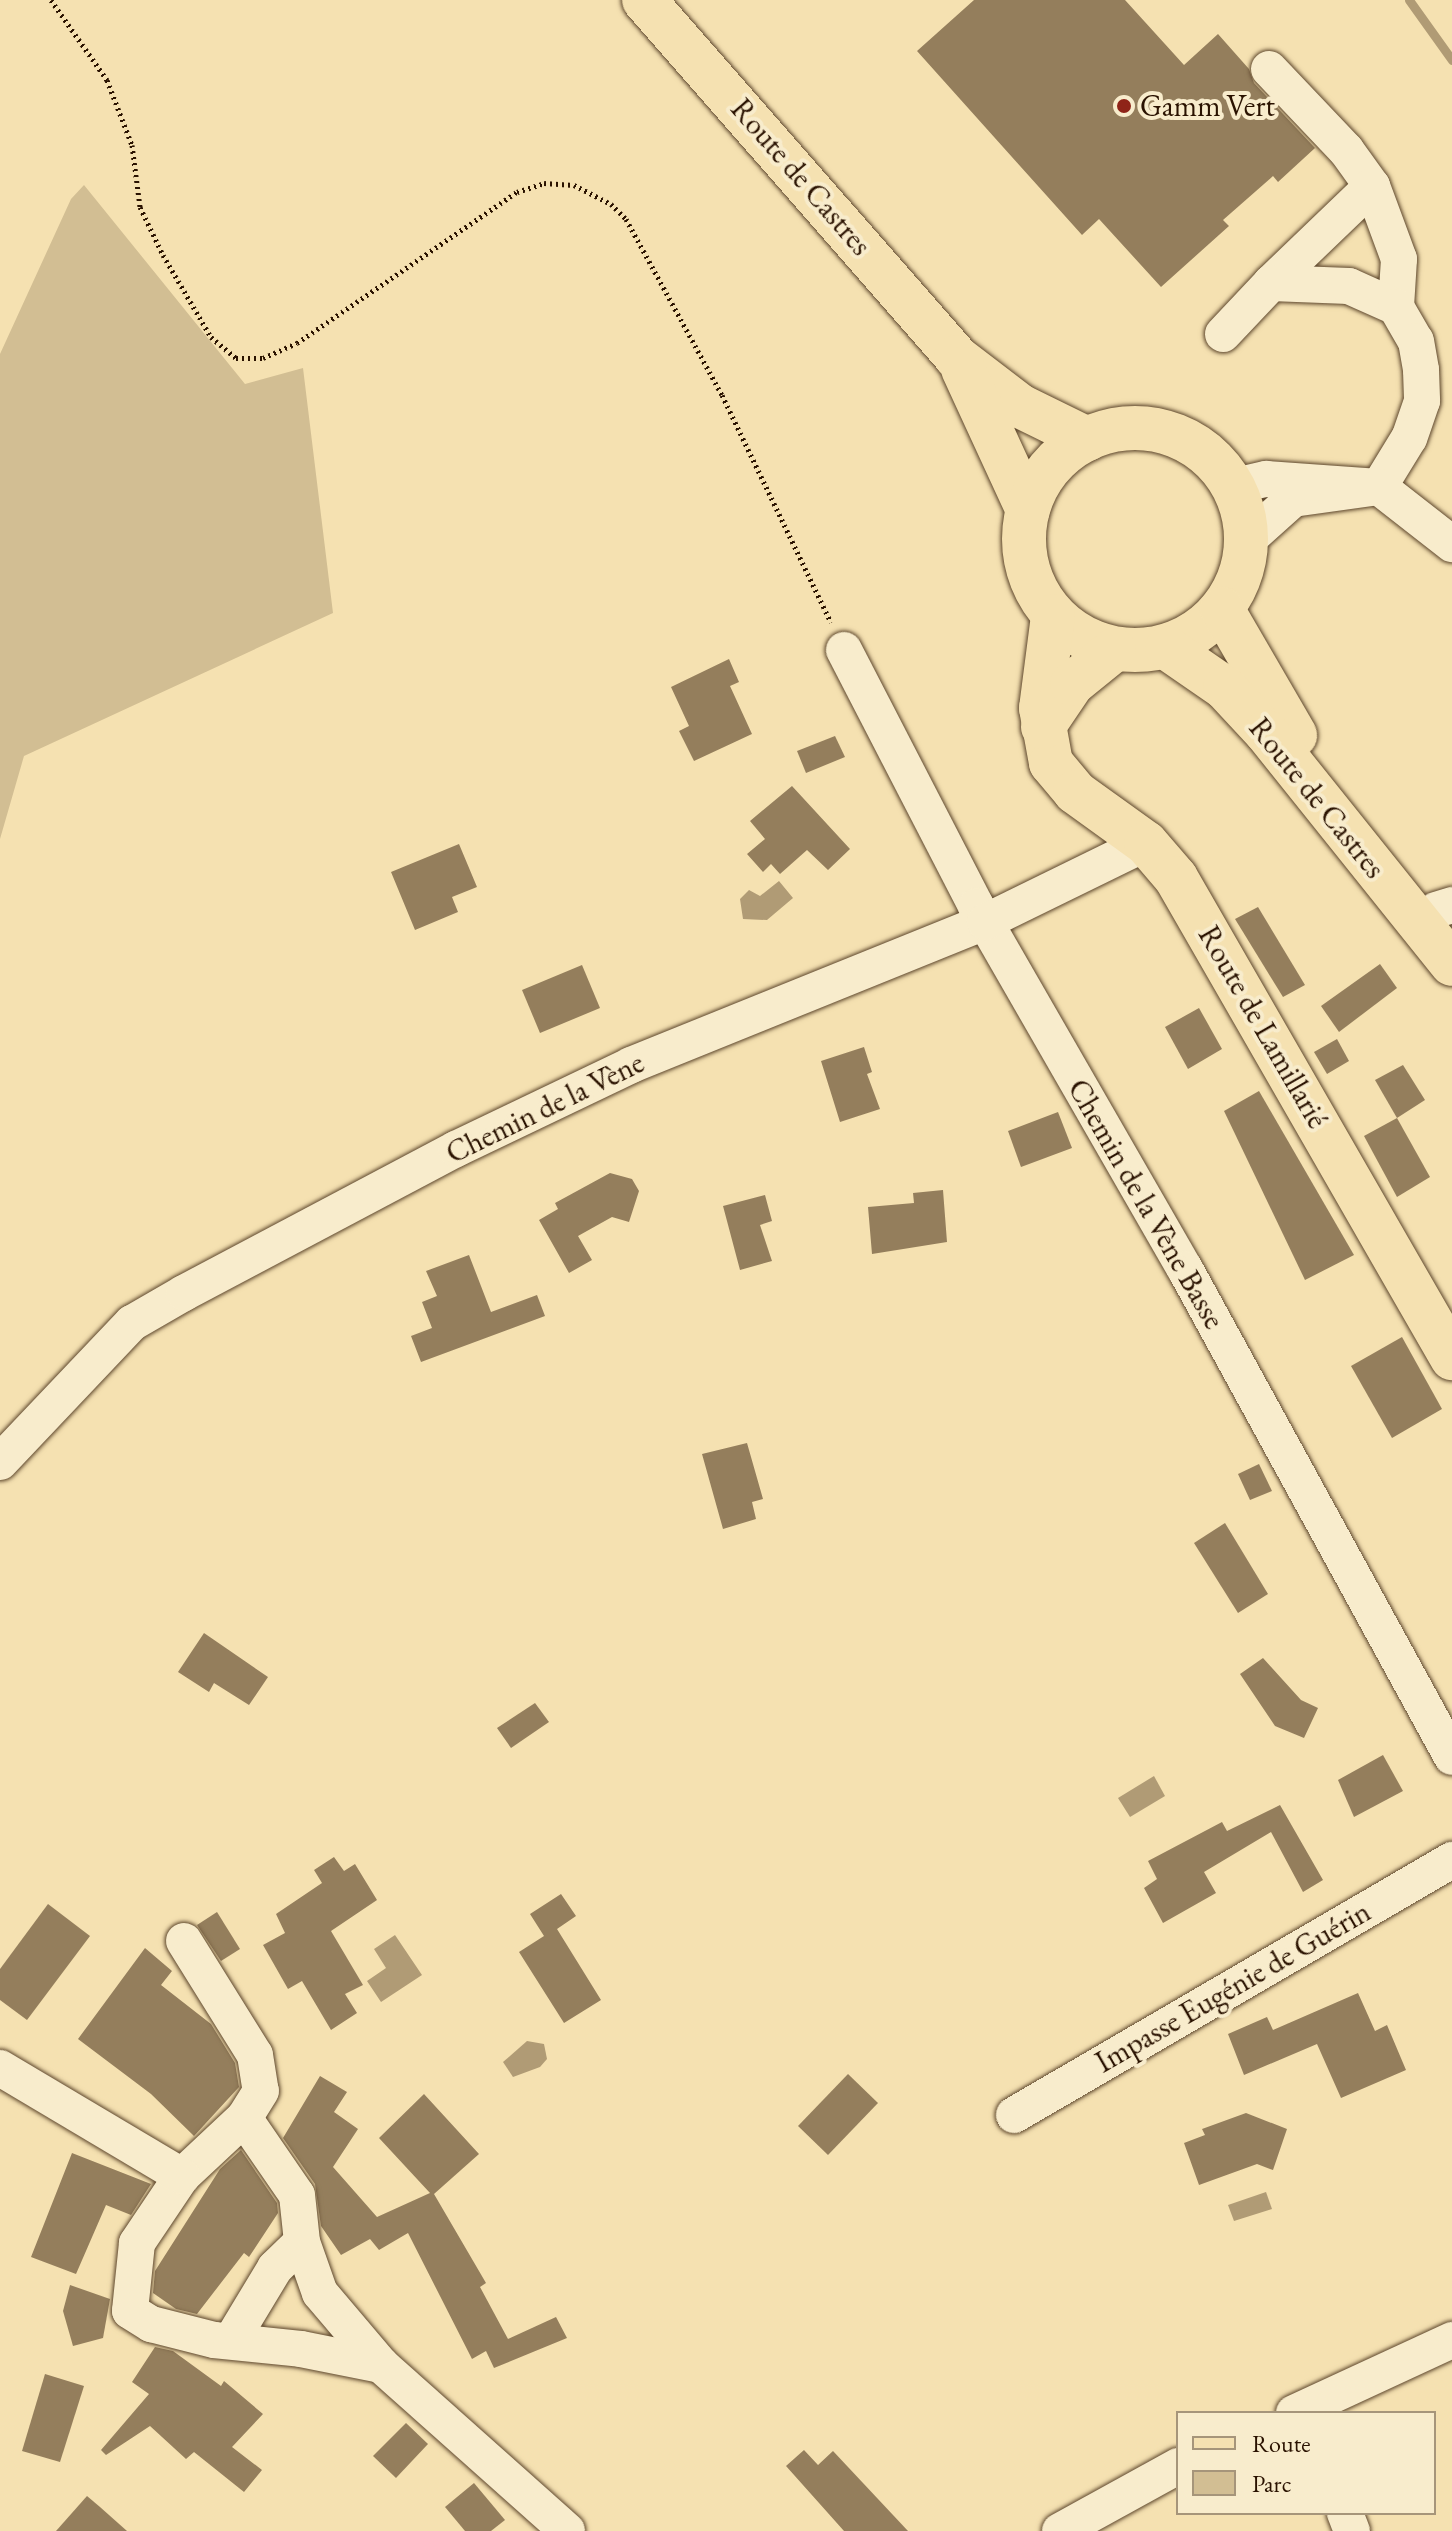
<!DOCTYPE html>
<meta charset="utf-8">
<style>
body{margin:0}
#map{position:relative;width:1452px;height:2531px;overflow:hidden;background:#f5e1b1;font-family:"EB Garamond",serif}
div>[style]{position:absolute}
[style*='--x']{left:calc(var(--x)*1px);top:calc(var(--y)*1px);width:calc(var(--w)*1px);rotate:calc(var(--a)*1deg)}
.green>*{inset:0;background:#d2be93}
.water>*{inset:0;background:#b09b75}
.stream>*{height:9px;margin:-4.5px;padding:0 4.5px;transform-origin:4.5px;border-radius:4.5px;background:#b09b75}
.building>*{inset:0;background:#947e5c}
.path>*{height:5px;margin-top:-2.5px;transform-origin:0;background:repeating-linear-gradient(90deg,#2a1200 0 2px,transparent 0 6px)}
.roads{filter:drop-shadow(0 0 2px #5d462c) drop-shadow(0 0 2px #5d462c)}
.minor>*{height:36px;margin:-18px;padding:0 18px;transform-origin:18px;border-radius:18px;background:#f8eccc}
.major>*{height:44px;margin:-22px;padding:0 22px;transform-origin:22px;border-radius:22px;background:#f5e1b1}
.major>.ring{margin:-22px;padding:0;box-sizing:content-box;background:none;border:44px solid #f5e1b1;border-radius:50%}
.dots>*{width:22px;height:22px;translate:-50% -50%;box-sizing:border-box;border:4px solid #f8eccc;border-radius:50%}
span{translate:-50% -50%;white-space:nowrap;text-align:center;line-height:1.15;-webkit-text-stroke:8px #f8eccc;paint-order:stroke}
.poi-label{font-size:30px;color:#2a1200}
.left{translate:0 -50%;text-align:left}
.street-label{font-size:30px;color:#2a1200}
.legend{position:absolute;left:1176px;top:2411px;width:260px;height:104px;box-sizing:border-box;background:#f8eccc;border:2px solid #a6957a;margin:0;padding:10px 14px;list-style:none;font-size:24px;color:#2a1200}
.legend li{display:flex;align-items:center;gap:16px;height:40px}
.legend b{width:40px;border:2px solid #a6957a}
</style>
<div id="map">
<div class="green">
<i style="clip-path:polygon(84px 185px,245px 384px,303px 368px,333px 613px,24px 756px,0 839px,0 354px,71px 199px)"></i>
</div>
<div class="water">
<i style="clip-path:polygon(779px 881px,793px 898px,767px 920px,743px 919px,740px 899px,749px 890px,760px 896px)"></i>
<i style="clip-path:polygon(1154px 1776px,1165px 1796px,1130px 1817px,1118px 1798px)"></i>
<i style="clip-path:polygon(395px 1935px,422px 1975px,381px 2002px,367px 1981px,386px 1968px,374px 1949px)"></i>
<i style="clip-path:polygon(527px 2041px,544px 2044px,547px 2059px,540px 2067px,513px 2077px,503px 2062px)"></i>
<i style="clip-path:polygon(1266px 2192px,1272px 2209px,1234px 2221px,1228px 2205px)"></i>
</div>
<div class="stream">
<i style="--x:1409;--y:0;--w:74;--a:54.4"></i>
</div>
<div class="building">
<i style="clip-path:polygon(974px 0,1125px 0,1184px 65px,1218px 34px,1249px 69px,1254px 83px,1315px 148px,1278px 182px,1273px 176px,1223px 220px,1229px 226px,1161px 287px,1099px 219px,1082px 235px,917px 51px)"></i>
<i style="clip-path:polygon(729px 659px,739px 682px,730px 686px,752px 734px,694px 761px,679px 731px,689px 726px,671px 687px)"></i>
<i style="clip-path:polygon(835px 736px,845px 757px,806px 773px,797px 751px)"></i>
<i style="clip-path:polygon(792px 786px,850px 849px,828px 870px,807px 850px,780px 874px,771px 864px,763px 872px,747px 854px,765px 839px,750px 821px)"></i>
<i style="clip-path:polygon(459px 844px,477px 887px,452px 897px,458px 912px,415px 930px,391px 872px)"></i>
<i style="clip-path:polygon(1258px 907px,1305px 985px,1283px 997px,1235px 919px)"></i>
<i style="clip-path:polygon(1380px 964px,1397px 988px,1339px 1032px,1321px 1006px)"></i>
<i style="clip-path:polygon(582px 965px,600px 1008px,540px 1033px,522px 990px)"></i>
<i style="clip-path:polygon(1199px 1008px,1222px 1049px,1188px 1069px,1165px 1027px)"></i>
<i style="clip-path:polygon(1337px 1039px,1349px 1061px,1327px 1074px,1314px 1052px)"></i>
<i style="clip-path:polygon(864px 1047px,872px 1072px,867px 1074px,880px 1109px,840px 1122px,821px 1061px)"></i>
<i style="clip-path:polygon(1403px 1065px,1425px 1100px,1397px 1118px,1375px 1080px)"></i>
<i style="clip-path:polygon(1259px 1091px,1354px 1255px,1305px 1280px,1224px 1111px)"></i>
<i style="clip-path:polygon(1058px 1112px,1072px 1148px,1021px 1167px,1008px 1131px)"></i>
<i style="clip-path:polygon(1397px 1118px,1430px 1177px,1397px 1197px,1364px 1136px)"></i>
<i style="clip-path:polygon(610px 1173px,632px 1179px,639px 1191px,629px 1222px,612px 1217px,578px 1236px,592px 1260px,569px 1273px,539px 1220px,558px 1209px,555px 1203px)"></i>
<i style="clip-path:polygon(943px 1190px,947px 1242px,872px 1254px,868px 1207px,914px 1203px,913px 1193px)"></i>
<i style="clip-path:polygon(765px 1195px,772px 1221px,760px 1225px,772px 1261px,740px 1270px,723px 1206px)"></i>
<i style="clip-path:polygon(469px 1255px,491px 1312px,537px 1295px,545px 1316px,421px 1362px,411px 1336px,432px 1328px,422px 1302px,437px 1296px,426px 1271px)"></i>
<i style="clip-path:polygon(1402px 1337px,1442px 1409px,1392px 1438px,1351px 1366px)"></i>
<i style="clip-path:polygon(747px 1443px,763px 1499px,752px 1502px,756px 1519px,723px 1529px,702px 1454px)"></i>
<i style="clip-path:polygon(1259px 1464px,1272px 1491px,1250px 1500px,1238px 1474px)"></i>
<i style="clip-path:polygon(1225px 1523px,1268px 1594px,1238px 1613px,1194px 1543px)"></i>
<i style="clip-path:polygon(204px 1633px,268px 1677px,249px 1705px,214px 1683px,209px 1692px,178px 1672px)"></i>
<i style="clip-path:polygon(1263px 1658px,1301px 1700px,1318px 1708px,1304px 1738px,1275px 1726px,1240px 1674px)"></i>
<i style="clip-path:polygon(535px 1703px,549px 1722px,511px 1748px,497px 1728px)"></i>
<i style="clip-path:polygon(1383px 1755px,1403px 1791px,1354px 1817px,1338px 1780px)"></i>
<i style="clip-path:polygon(1280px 1805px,1323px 1880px,1303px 1892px,1271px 1832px,1204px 1872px,1216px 1893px,1163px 1923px,1144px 1888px,1157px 1879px,1148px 1861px,1222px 1822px,1227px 1831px)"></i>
<i style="clip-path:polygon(334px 1857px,344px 1871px,355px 1864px,377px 1900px,331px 1931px,363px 1985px,345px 1994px,357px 2013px,331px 2030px,302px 1981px,288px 1989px,263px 1945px,285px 1933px,276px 1914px,322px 1883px,314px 1870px)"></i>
<i style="clip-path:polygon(561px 1894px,576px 1916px,557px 1929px,601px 2000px,564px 2023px,519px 1952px,544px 1936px,530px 1914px)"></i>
<i style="clip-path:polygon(48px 1904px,90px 1936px,27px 2020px,0 2000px,0 1969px)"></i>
<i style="clip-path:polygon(217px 1912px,240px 1949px,221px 1961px,197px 1925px)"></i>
<i style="clip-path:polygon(145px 1948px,172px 1971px,161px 1985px,211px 2024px,235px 2063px,239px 2087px,194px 2136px,151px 2094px,78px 2039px)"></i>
<i style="clip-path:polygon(1358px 1993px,1375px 2031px,1387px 2025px,1406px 2070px,1341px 2098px,1317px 2044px,1244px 2075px,1228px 2034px,1267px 2017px,1273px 2030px)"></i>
<i style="clip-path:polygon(848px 2074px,878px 2103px,828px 2155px,798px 2126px)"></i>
<i style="clip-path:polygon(320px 2076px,347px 2092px,334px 2112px,358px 2129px,333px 2167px,377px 2217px,430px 2193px,379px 2138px,424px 2094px,479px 2154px,434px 2194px,486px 2283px,480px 2287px,508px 2339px,556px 2317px,567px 2338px,494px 2368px,486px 2351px,472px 2359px,408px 2233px,379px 2250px,370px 2239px,341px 2255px,321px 2226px,315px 2184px,283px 2138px)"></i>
<i style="clip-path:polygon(1246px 2113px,1287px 2129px,1273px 2170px,1257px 2164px,1199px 2185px,1184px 2143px,1205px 2135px,1202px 2129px)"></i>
<i style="clip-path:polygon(241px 2150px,277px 2203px,278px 2213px,249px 2257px,244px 2253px,197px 2314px,176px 2309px,153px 2293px,155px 2271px,220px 2169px)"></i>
<i style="clip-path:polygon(72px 2153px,151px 2184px,131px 2215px,106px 2205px,76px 2274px,31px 2257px)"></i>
<i style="clip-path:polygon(70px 2285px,110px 2299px,103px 2338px,73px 2346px,63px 2311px)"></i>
<i style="clip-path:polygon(155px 2347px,173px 2351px,221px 2386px,224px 2381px,263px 2414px,232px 2447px,262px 2470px,244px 2492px,194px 2452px,186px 2459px,150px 2426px,106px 2455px,101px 2450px,149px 2394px,132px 2382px)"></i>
<i style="clip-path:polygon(45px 2374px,84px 2386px,60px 2462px,22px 2451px)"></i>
<i style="clip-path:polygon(406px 2423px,428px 2444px,396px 2478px,373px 2456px)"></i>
<i style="clip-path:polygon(804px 2450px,818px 2465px,833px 2451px,908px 2531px,844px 2531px,786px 2466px)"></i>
<i style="clip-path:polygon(474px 2483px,505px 2520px,491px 2531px,465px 2531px,445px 2507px)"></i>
<i style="clip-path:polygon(87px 2496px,100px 2507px,127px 2531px,56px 2531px)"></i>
</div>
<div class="path">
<i style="--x:51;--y:0;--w:98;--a:55"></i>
<i style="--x:107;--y:80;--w:70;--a:69"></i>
<i style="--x:132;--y:145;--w:63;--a:82.6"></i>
<i style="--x:140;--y:207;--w:53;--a:64.4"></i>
<i style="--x:163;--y:255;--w:95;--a:59.7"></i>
<i style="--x:211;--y:337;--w:33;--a:40"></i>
<i style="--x:236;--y:358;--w:27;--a:0"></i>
<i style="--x:263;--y:358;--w:37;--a:-24"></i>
<i style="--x:297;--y:343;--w:267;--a:-34.5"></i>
<i style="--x:517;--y:192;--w:28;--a:-18"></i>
<i style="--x:544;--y:183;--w:30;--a:4"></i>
<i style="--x:574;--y:185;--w:42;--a:27.2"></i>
<i style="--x:611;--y:204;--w:21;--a:45"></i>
<i style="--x:626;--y:219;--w:200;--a:61.4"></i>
<i style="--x:722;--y:395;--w:252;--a:64.4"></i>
</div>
<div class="roads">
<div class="minor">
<i style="--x:1269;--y:69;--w:112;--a:46.5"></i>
<i style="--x:1346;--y:150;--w:44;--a:54.2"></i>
<i style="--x:1372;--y:186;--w:78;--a:69.7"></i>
<i style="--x:1399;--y:259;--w:48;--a:93.6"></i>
<i style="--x:1271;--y:283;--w:140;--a:-43.8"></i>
<i style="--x:1223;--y:334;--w:70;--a:-46.7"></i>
<i style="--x:1271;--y:283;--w:78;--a:2.2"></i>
<i style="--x:1349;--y:286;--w:51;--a:24.1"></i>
<i style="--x:1396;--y:307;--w:39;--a:60"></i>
<i style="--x:1416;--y:341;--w:29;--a:80"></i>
<i style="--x:1421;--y:370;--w:31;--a:88"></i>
<i style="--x:1422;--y:401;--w:39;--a:109"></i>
<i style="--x:1409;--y:438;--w:57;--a:121.5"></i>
<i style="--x:1379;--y:487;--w:87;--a:172.1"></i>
<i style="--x:1293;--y:499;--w:64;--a:138.1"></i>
<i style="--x:1235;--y:486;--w:32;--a:-13"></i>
<i style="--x:1266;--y:479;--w:113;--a:4"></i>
<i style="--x:1379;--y:487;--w:93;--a:38"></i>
<i style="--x:844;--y:650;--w:288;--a:62.7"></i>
<i style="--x:976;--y:906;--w:419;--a:60.1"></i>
<i style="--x:1185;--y:1269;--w:556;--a:61.32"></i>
<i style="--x:1436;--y:910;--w:17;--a:-17"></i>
<i style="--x:0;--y:1462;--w:192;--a:-46.5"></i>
<i style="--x:132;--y:1323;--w:60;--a:-30"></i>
<i style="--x:184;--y:1293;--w:308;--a:-27.9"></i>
<i style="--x:456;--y:1149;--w:194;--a:-25.6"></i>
<i style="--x:631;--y:1065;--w:382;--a:-22"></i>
<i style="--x:985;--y:922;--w:179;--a:-26.1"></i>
<i style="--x:184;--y:1941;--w:134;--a:58.1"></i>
<i style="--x:255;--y:2055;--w:36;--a:81"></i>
<i style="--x:261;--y:2091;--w:32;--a:122"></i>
<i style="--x:244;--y:2118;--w:85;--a:136.9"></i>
<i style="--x:182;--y:2176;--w:81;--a:123.9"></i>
<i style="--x:137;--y:2243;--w:68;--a:95.9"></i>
<i style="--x:130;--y:2311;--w:25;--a:32"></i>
<i style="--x:151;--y:2324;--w:65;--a:14.3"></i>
<i style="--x:214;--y:2340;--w:87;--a:5.9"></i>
<i style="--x:301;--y:2349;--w:82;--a:11.3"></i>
<i style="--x:381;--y:2365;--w:249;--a:41.7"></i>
<i style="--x:0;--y:2068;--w:212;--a:30.7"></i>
<i style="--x:1014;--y:2115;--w:507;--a:-30.21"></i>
<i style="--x:244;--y:2118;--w:93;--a:55.5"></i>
<i style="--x:297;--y:2195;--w:47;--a:83.9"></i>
<i style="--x:302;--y:2242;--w:54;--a:70.6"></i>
<i style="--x:320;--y:2293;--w:94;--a:49.7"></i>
<i style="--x:231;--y:2341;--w:85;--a:-58.9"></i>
<i style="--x:275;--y:2268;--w:37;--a:-44"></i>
<i style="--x:1294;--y:2413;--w:174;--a:-24.8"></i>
<i style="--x:1345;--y:2513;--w:19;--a:69"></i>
<i style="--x:1060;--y:2531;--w:135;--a:-28.8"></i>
</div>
<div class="major">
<i style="--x:644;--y:0;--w:474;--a:48.8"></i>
<i style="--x:956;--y:357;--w:81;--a:37.4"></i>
<i style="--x:1020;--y:406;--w:75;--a:26.2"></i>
<i style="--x:963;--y:369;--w:155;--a:65.3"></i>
<i class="ring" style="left:1024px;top:428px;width:178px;height:178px"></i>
<i style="--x:1222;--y:609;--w:146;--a:59.9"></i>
<i style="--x:1053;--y:616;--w:93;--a:97.4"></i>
<i style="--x:1041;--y:708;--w:56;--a:79.7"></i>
<i style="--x:1051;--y:763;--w:38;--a:50"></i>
<i style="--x:1075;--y:792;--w:87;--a:35.7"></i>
<i style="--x:1146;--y:843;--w:46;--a:49.4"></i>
<i style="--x:1176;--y:878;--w:554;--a:60.1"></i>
<i style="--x:1167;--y:648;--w:70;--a:34.6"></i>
<i style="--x:1225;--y:688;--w:60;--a:47"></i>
<i style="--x:1266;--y:732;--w:297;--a:51.3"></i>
<i style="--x:1043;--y:727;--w:52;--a:-56"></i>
<i style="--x:1072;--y:684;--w:54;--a:-39"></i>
</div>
</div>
<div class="dots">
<i style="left:1124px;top:106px;background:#8f2418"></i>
</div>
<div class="poi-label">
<span class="left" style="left:1140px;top:106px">Gamm Vert</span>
</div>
<div class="street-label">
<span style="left:801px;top:177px;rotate:49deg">Route de Castres</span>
<span style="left:1317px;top:798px;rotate:51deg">Route de Castres</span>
<span style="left:1263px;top:1027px;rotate:60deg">Route de Lamillarié</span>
<span style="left:545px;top:1108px;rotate:-26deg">Chemin de la Vène</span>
<span style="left:1146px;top:1204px;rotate:60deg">Chemin de la Vène Basse</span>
<span style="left:1233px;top:1987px;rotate:-30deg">Impasse Eugénie de Guérin</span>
</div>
<ul class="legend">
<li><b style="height:10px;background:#f5e1b1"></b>Route</li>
<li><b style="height:22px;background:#d2be93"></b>Parc</li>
</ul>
</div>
